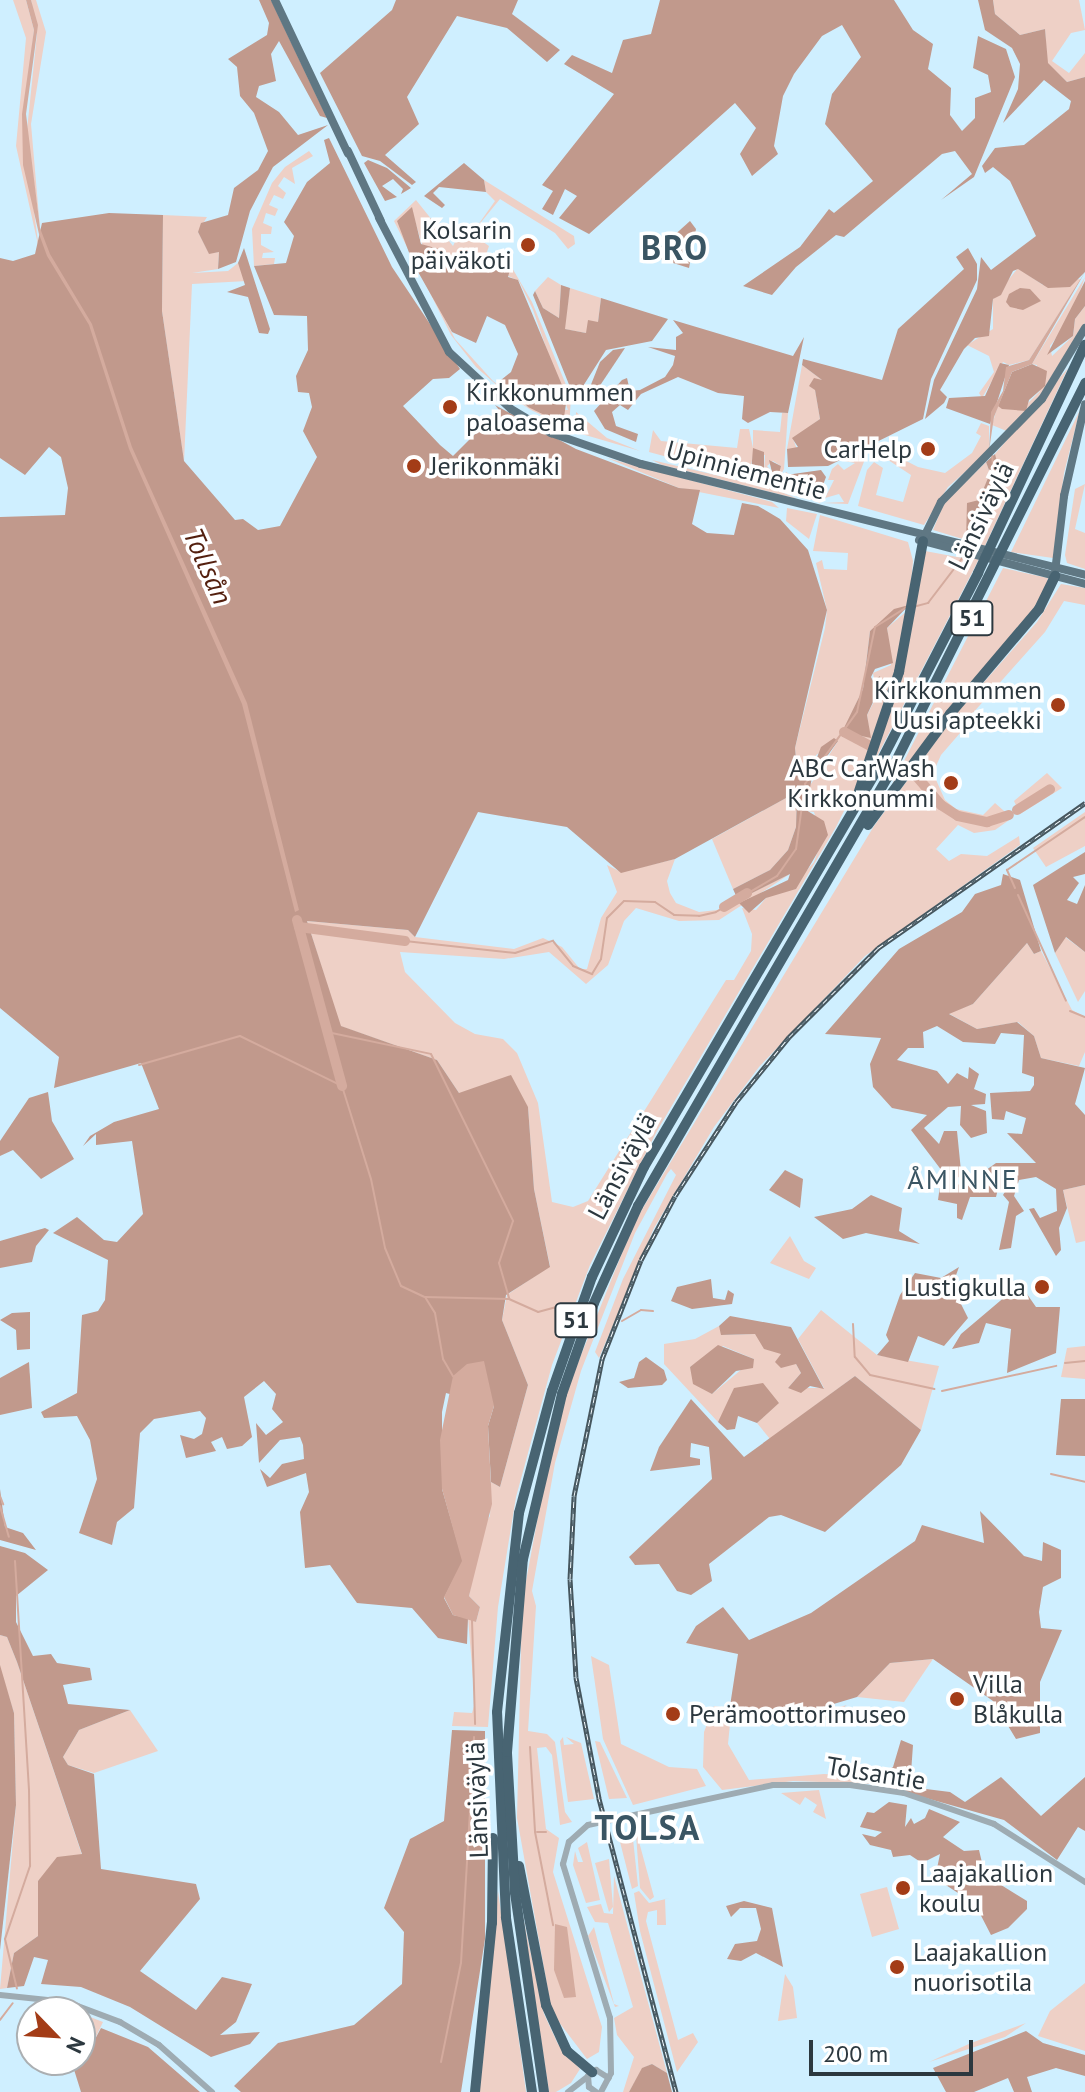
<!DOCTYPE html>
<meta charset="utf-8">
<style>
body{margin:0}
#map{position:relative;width:1085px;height:2092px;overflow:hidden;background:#cfefff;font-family:"PT Sans",sans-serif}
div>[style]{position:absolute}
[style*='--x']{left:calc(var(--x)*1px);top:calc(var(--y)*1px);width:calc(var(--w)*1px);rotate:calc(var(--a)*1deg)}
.green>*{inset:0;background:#eed0c6}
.forest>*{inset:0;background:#c1998c}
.water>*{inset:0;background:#d4ab9e}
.stream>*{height:2px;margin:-1px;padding:0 1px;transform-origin:1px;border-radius:1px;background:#d4ab9e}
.river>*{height:10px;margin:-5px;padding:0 5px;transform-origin:5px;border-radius:5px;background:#d4ab9e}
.minor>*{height:6px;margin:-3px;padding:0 3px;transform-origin:3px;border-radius:3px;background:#9eabb2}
.major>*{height:8px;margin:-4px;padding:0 4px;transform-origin:4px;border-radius:4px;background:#5f7783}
.highway>*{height:10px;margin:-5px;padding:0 5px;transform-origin:5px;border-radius:5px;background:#486472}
.rail>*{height:5px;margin-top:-2.5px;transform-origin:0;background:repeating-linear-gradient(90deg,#fff 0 6px,#46565e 0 12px);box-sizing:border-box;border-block:2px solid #46565e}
.dots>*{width:22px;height:22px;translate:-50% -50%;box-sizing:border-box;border:4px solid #fff;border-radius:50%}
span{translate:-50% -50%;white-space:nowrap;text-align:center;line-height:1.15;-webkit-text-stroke:7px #fff;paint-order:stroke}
.shield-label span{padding:2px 6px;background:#fff;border:2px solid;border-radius:6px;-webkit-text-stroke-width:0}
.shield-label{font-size:24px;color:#2c383f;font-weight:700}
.poi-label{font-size:26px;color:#2c383f}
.right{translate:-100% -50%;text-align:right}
.left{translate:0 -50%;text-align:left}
.street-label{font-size:26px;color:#2c383f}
.water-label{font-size:28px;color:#531f0e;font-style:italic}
.neighbourhood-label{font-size:28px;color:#3a5563;letter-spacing:2px}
.district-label{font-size:34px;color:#3a5563;font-weight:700;letter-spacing:2px}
.north{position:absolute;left:16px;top:1996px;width:80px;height:80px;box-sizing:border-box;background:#fff;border:2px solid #abafb2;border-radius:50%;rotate:115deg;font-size:22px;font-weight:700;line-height:32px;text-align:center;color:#2c383f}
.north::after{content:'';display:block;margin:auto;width:28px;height:36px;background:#a33c17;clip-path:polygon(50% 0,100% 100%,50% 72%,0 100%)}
.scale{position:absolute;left:809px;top:2040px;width:164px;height:36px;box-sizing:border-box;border:4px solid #2c383f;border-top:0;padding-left:10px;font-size:24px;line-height:28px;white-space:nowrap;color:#2c383f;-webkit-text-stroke:6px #fff;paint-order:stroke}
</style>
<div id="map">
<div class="green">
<i style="clip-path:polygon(13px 0,26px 0,34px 30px,23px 130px,39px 249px,16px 146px,26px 38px)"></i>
<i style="clip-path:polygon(31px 0,36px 0,46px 32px,31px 124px,40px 228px,27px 130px,37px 34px)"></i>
<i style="clip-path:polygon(993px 0,1079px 0,1085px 30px,1071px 33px,1052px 61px,1069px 73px,1085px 53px,1085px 77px,1067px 82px,1047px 63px,1045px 29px,1020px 35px,995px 14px)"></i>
<i style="clip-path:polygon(309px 151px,313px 156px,292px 168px,295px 184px,284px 177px,278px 186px,286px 193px,283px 199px,274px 195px,269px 205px,278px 209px,275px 216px,266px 213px,263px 223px,272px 227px,271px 234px,261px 234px,261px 245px,274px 252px,263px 253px,262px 258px,275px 258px,274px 264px,254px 266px,252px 229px,272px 183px,285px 167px)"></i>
<i style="clip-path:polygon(484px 180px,574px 236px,575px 244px,568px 249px,555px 233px,500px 199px,473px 232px,495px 201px,486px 192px)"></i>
<i style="clip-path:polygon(416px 200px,453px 246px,462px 227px,489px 246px,485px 258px,471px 248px,453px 267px,442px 266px,422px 244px,413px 215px,402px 234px,455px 339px,493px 381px,528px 407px,568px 410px,533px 310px,519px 281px,508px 276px,511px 266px,532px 302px,571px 397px,569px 428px,531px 410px,508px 395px,476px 367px,451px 335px,394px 221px)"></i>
<i style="clip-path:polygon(163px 215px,207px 217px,198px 232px,209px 253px,219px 252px,218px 269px,192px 273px,228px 271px,238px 263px,247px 281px,192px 284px,184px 462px,162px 311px)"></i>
<i style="clip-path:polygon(1018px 268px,1043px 285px,1070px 287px,1071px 280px,1081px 279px,1029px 360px,1009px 365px,1003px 362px,982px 398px,979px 393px,994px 372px,989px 356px,967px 345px,993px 329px,993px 299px)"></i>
<i style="clip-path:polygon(548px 277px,561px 285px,559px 318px,543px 308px,535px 291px)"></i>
<i style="clip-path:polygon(1085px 277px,1070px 319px,1050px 346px,1052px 356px,1073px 336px,1075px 319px,1085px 306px,1085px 323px,1068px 355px,1036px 401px,1009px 432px,992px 425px,998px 405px,1027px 404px,1040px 391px,1037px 365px,1032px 364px)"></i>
<i style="clip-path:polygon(570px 288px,601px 298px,598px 322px,586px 333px,564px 329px)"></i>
<i style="clip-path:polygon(802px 365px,822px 380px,815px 389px,820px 419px,793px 439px,797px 449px,787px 449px)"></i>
<i style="clip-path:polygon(1068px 368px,976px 565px,870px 770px,925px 551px,968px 559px,994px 480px,995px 454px)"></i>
<i style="clip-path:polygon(1080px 410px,1064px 473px,1053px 558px,1011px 552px)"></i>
<i style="clip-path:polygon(576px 412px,607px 438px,640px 451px,575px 432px)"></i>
<i style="clip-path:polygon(evenodd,782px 413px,788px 413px,784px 469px,774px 486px,649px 452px,653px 430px,661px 441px,737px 448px,740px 429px,749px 429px,753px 448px,753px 430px,780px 432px,782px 413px,765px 455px,764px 472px,772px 472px,767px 466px,773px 461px,781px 466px,774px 481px,750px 469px,753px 456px,765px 455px)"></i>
<i style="clip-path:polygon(981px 423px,989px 426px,989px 451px,948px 487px,924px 525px,858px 506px,867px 470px,874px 462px,883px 468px,876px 495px,903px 502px,911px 475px,879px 454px,879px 447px,918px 467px,945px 473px,972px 453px,981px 436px,976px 433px)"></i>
<i style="clip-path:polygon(868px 451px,848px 504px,823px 503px,844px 502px,839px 494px,825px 498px,834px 480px,828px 480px,832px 469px,838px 464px,844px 470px,855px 463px,845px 461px)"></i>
<i style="clip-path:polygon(607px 458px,772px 502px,779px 508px,679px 488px)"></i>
<i style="clip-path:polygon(652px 460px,775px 489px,798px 499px,662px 465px)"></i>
<i style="clip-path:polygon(986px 462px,990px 473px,966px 540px,933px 530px,944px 503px)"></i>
<i style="clip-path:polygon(786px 472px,805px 484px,825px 485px,820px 503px,781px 487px)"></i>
<i style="clip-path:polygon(1085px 484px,1075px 529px,1085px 533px,1085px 569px,1067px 563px,1065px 555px,1075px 489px)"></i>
<i style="clip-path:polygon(787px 508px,817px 514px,809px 539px,786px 521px)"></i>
<i style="clip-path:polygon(820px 515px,908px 542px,913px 561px,909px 605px,870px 631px,863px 689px,843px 732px,860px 739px,869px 731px,867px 715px,877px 696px,873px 673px,891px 665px,887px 628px,908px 610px,898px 661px,855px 789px,836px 827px,657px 1131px,590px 1265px,552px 1365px,516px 1497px,498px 1607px,488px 1727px,452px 1726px,454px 1712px,472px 1713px,475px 1703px,468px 1618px,476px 1622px,480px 1607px,469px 1596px,482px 1528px,490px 1516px,491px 1482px,500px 1487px,528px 1385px,502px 1320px,507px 1295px,550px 1266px,534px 1189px,528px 1107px,459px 1093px,437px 1060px,340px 1026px,307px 921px,408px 930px,415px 937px,514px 949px,543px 938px,562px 947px,580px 969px,587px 969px,601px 918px,617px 892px,607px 865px,621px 872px,675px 859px,667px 881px,670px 893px,676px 903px,699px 912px,717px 910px,790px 874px,719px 920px,679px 921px,636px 908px,624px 921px,608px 965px,586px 984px,549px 952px,504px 959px,400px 952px,405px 972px,455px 1023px,475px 1034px,503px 1039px,517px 1053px,538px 1103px,552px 1202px,573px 1207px,588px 1201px,726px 980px,734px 980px,751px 951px,752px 934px,742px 908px,756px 910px,766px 898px,795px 884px,814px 862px,822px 840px,814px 812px,806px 811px,809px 787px,838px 741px,816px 755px,807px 777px,798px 780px,795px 748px,825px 628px,827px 610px,816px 563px,822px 560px,824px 569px,847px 570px,848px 553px,813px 551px)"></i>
<i style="clip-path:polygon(1003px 568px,1048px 578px,1046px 587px,1032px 611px,885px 798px)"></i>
<i style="clip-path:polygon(1061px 584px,1085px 588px,1085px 605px,1064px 601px,1045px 632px,972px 714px,970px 727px,967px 725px,941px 755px,933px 773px,945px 800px,956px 809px,983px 815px,995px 803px,1012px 818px,995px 830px,974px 833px,958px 825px,936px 849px,949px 861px,961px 854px,987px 856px,1019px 836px,1020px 845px,865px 956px,759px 1067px,714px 1127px,654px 1228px,599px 1358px,595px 1352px,623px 1279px,676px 1175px,671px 1169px,667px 1174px,635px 1233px,581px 1371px,555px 1463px,532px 1591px,536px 1606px,528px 1731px,547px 1734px,555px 1742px,565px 1812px,572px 1822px,560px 1825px,552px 1755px,546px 1747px,537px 1748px,546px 1829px,559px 1838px,553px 1872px,602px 2027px,599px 2052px,587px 2059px,552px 2013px,517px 1818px,522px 1603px,548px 1462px,569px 1385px,635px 1221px,874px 826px,955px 715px,1037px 622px)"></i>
<i style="clip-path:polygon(1047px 773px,1062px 788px,1020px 814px,1014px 801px)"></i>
<i style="clip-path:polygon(797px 792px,796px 827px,788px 850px,770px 870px,733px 889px,712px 839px)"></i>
<i style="clip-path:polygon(1085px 812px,1085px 846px,1046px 867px,1033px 848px)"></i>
<i style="clip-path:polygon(1065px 937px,1085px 952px,1085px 991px,1078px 1002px,1055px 953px)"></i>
<i style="clip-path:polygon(1027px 943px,1034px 954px,1041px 951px,1072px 1010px,1085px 1017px,1085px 1052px,1079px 1066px,1041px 1058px,1034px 1036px,1018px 1022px,977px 1029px,948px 1013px,973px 1004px)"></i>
<i style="clip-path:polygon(1085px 1185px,1085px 1241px,1076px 1243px,1063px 1190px)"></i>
<i style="clip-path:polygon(790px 1236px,804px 1261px,816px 1268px,809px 1279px,770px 1263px)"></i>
<i style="clip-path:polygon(evenodd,821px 1310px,877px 1355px,939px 1366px,921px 1430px,855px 1376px,770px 1439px,757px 1423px,779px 1402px,724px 1412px,718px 1422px,664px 1364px,664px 1344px,695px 1339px,719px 1326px,722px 1335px,755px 1334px,796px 1364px,801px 1373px,788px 1388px,824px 1388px,798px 1339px,821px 1310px,723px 1346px,754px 1359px,712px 1394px,690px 1367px,723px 1346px)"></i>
<i style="clip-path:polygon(1085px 1346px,1085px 1379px,1061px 1377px,1067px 1348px)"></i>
<i style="clip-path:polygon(0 1635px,7px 1637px,17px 1662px,82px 1855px,38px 1881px,38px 1936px,14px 1953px,7px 1988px,0 1989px,16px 1805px,14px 1713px,0 1669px)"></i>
<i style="clip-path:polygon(591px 1656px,609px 1665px,621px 1744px,669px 1767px,697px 1769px,706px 1786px,633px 1805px,603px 1739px)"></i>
<i style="clip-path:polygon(933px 1659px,904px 1702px,857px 1697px,890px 1663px)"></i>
<i style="clip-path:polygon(847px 1705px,823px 1722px,739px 1717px,730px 1724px,728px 1744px,749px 1780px,824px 1774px,877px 1777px,876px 1784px,793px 1781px,722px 1790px,703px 1767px,704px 1732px,714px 1706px,794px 1720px)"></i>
<i style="clip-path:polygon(130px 1710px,158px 1751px,94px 1773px,68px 1765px,63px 1757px,79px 1730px)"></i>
<i style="clip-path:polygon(563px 1737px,564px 1745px,574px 1744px,566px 1737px,581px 1743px,594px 1799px,568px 1802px,560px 1741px)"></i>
<i style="clip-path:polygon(595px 1741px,600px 1742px,627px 1798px,609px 1799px)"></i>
<i style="clip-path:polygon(819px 1790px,826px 1819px,813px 1812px,817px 1805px,805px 1797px,800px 1805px,781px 1793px)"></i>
<i style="clip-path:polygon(636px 1835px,643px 1836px,638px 1838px,654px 1897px,650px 1900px,640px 1888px)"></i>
<i style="clip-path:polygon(633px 1839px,638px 1886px,632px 1889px,620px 1842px)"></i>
<i style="clip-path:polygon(587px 1842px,600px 1900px,586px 1903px,573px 1865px,575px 1851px,578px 1862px,583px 1862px,578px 1848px)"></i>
<i style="clip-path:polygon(609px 1859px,613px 1907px,609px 1912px,595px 1863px)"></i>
<i style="clip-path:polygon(614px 1876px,667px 2073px,652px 2064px,643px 2068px,629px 2092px,623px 2092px,634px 2057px,617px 2035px,614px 2018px,633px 2007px,608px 1923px,595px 1922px,587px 1907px,601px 1904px,604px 1913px,613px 1914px)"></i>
<i style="clip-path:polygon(887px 1887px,899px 1929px,872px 1937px,860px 1894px)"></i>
<i style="clip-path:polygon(498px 1891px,526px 2092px,477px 2092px)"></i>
<i style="clip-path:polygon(639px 1891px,649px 1903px,670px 1898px,665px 1899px,666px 1925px,657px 1925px,657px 1910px,648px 1912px,646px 1921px,678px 2040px,693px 2033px,698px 2042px,677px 2072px,640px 1931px,634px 1893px)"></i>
<i style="clip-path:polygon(521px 1908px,544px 2014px,558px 2044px,580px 2069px,571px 2083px,556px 2092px,549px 2092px)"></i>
<i style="clip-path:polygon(594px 1927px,614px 2004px,619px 2006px,615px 2007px,588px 1936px)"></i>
<i style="clip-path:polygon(785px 1974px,793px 1987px,797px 2018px,778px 2021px)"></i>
<i style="clip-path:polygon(1085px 1983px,1085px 2051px,1038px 2036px,1050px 2011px)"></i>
<i style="clip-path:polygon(80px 2013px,103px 2022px,93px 2043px,80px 2048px)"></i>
<i style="clip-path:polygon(1026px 2023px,1005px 2037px,929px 2062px,971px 2043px)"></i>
</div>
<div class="forest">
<i style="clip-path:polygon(259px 0,271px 0,327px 118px,320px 116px,279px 41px,271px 54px,276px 81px,259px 86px,256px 97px,279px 112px,298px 135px,328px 125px,273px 167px,250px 211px,236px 262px,218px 269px,219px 252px,209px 254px,198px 232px,201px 223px,228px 215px,234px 188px,258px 170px,268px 151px,254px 113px,240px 96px,237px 67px,228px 59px,267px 35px,269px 23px)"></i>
<i style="clip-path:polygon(396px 0,518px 0,512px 14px,560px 50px,547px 62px,507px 28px,457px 16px,407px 97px,419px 124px,385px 155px,416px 182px,412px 185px,380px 161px,362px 156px,320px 73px,392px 10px)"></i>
<i style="clip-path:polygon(660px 0,894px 0,913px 30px,933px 44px,928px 69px,951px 88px,950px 115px,962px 131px,975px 118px,975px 98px,991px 92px,988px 75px,973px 68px,978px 36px,1006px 49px,1015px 77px,974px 177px,941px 200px,972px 174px,955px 151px,942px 154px,844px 237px,836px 235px,796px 267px,772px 295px,743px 286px,800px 247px,829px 209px,834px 213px,873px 181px,825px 124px,832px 94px,861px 57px,842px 25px,822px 36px,794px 74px,783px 96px,774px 146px,778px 154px,752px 176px,740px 154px,756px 128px,735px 103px,589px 234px,559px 218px,577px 196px,565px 189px,553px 215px,542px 209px,553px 191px,542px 185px,614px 94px,564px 64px,572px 55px,612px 73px,623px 40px,651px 34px)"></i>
<i style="clip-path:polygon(978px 0,993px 0,995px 14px,1020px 35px,1045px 29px,1048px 63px,1067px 82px,1085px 77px,1085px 272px,1070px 287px,1048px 288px,1018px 269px,1013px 271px,1001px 295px,993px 299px,989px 336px,975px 338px,964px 349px,940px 390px,947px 397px,944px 403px,925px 419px,934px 380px,977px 289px,981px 257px,991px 270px,1036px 236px,1010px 181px,993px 167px,985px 173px,982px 166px,995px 148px,1024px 145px,1069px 109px,1071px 101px,1044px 80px,1003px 123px,1018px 89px,1020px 64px,1012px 48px,985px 30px)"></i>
<i style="clip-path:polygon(329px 138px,392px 267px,460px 369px,449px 378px,433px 379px,403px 406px,440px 445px,453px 456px,499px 410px,495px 405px,576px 449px,679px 488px,700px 490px,692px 524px,707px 533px,734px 535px,742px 503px,758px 506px,780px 519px,808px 550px,827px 610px,795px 748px,798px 780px,813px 768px,821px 747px,834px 738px,838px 741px,812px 777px,806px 810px,824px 821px,828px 835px,796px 889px,766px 898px,749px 913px,739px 903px,788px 880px,790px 874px,738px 900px,733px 889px,770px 870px,788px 850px,796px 827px,797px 792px,675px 859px,621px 873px,567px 827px,478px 812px,415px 937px,408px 930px,307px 921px,341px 1026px,437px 1060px,459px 1093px,511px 1075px,528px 1107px,534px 1189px,550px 1267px,506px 1295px,502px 1320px,528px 1385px,500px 1487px,491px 1482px,488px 1426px,494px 1406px,446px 1393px,442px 1412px,442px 1489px,463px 1561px,444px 1598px,453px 1615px,468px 1618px,467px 1644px,438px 1638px,412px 1608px,357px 1603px,330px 1565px,305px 1568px,300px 1512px,309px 1492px,306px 1473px,267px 1487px,260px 1469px,270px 1478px,282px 1464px,304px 1459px,303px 1445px,300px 1437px,280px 1440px,259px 1463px,256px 1423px,266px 1435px,283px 1422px,272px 1409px,276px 1394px,264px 1381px,244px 1397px,252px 1437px,242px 1446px,227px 1449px,222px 1437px,211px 1442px,216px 1451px,186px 1458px,180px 1435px,194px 1439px,202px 1434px,206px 1418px,200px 1411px,154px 1419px,140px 1433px,134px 1508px,117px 1522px,112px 1545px,79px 1533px,97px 1479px,90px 1440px,77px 1416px,44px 1418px,41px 1412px,77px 1393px,82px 1315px,98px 1311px,105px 1300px,108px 1260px,53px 1233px,77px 1217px,104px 1240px,117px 1242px,143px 1214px,132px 1141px,96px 1145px,96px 1134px,83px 1146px,90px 1136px,114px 1122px,159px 1109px,141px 1063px,54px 1088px,59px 1057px,0 1008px,0 517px,65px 515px,68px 488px,61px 457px,49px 447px,25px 475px,0 458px,0 258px,13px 261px,35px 254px,42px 223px,109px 213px,163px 215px,162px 311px,184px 461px,235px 520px,243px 519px,258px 530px,280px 526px,317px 457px,303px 431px,312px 407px,309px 393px,298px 392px,296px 376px,308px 350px,307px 316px,274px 315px,254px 266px,286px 263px,294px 236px,284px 222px,307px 182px,330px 163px,324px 140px)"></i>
<i style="clip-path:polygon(368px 160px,387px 168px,411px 188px,401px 194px,403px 189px,393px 179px,382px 186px,397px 197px,385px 201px,364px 163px)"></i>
<i style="clip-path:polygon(464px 163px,484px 180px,486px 192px,439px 187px,433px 193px,445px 205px,442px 208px,424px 196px)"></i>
<i style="clip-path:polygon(412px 207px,421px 244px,439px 249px,442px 266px,453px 267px,475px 247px,481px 258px,496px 255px,511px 266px,508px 277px,518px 280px,567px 397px,563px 424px,528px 407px,501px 380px,511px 372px,518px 354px,505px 325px,487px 316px,476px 343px,452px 332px,413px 263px,397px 221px)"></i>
<i style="clip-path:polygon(690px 221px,696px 229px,689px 268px,651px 256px)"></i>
<i style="clip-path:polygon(244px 248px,270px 329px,268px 334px,259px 333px,248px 297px,227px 292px,245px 285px,238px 263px)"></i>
<i style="clip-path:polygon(968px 248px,977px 264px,977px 280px,931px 379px,923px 419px,828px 466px,788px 467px,787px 449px,798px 447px,792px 438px,820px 419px,815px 390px,809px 386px,814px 378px,822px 380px,802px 365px,803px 359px,882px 380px,898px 329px,964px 269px,956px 257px)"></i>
<i style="clip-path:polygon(1085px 281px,1085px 306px,1075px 319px,1073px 336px,1047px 355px)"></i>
<i style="clip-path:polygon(561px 285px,570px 288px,565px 329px,586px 333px,588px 320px,598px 322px,601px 298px,668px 319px,652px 341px,606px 350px,578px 394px,570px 387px,533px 295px,535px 291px,543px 308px,559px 318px)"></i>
<i style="clip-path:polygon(1020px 288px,1030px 289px,1041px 301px,1023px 310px,1010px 307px,1006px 302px,1009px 294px)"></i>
<i style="clip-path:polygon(673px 320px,793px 356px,804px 337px,788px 413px,770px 412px,748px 423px,742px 419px,744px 396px,718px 393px,678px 377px,641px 394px,628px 410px,620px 405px,612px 412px,616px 426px,638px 434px,636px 442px,605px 429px,594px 411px,622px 380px,627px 378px,630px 391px,640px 390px,665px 377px,673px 365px,675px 356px,648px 347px,676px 350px,676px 337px,683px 333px)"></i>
<i style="clip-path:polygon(625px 348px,595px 393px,584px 402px,600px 362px,613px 350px)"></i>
<i style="clip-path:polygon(1000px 363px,1009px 365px,990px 424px,946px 408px,949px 398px,985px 396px)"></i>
<i style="clip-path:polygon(1032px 364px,1047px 371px,1045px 386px,1029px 400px,1026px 411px,1002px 409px,998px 406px,1012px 372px)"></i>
<i style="clip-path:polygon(753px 448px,764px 452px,764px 472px,772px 472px,769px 460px,781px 466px,777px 481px,751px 473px)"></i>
<i style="clip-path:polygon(995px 454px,998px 466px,977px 532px,974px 542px,966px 540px,967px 503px,979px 500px,990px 473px,986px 462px)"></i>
<i style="clip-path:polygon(821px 470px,826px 477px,823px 485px,786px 475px)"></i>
<i style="clip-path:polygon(909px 605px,887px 628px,893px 663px,875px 669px,871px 677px,873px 681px,880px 676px,881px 685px,867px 715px,871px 738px,842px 732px,863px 689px,870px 631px,894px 609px)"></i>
<i style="clip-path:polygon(1085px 852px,1085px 874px,1073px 877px,1079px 883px,1067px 900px,1077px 904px,1085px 885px,1085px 952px,1066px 937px,1055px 953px,1033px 885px)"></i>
<i style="clip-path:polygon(evenodd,1003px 874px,1020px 880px,1041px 951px,1034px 954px,1027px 943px,973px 1004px,949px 1014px,977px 1029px,1017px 1022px,1034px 1036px,1041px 1058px,1085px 1068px,1075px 1104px,1085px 1115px,1085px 1185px,1063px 1190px,1067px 1208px,1059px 1228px,1061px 1250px,1056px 1256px,1029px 1209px,1034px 1208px,1040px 1218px,1057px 1211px,1056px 1189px,1036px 1177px,1019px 1180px,1014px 1196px,1024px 1211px,1016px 1216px,1011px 1248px,999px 1250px,1009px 1202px,1003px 1195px,1006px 1190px,998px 1189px,996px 1197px,970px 1197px,962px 1220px,957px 1218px,957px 1204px,938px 1200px,942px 1171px,911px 1130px,927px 1115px,892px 1108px,873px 1087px,870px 1064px,881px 1038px,825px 1034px,899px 949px,962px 912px,975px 894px,1001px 885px,1003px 874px,937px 1026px,963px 1042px,995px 1044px,1001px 1033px,1024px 1035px,1022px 1073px,1034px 1077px,1034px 1085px,1030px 1091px,990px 1093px,992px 1119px,1004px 1120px,1006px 1111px,1026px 1118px,1022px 1134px,1007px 1133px,1036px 1163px,996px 1163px,965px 1185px,952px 1184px,955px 1178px,969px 1175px,961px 1171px,957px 1131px,944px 1131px,939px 1144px,924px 1128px,948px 1107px,961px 1106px,960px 1125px,971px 1138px,987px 1133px,986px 1111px,971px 1105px,985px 1104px,986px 1094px,974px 1089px,979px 1074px,969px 1067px,968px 1079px,957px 1073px,948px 1084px,937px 1071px,897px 1060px,908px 1048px,924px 1048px,923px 1032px,937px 1026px)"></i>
<i style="clip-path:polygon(48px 1092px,52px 1121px,74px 1159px,41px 1179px,13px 1150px,0 1156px,0 1141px,29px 1098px)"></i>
<i style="clip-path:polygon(785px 1170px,803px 1179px,800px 1208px,769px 1190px)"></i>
<i style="clip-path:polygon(871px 1195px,902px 1208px,899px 1231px,920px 1244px,866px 1233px,843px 1239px,814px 1217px,852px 1209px)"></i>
<i style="clip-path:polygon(45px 1228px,49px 1230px,36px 1246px,32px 1262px,0 1268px,0 1241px)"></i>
<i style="clip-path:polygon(959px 1267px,952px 1286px,968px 1318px,944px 1346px,918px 1336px,908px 1362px,877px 1355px,889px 1341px,886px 1335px,900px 1295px,915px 1273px,941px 1278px)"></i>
<i style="clip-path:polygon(711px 1279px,713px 1298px,725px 1300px,728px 1290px,734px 1294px,732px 1304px,692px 1309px,671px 1301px,677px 1287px)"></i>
<i style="clip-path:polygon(1020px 1284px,1036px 1307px,1060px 1307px,1056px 1353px,1007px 1373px,1011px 1329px,986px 1323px,979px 1343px,952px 1349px,961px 1334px)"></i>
<i style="clip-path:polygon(30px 1312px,30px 1349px,17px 1350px,16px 1330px,0 1320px,12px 1313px)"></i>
<i style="clip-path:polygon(730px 1316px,791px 1327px,824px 1389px,810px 1386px,801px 1393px,788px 1388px,801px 1373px,796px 1364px,781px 1368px,775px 1362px,781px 1354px,764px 1349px,755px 1334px,721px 1335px,719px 1326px)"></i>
<i style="clip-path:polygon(718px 1345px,754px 1359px,753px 1368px,736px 1371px,712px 1394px,693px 1384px,690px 1367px)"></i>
<i style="clip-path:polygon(646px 1357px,664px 1370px,667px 1380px,662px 1385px,628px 1388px,619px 1382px,634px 1378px,639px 1362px)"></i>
<i style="clip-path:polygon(29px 1362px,32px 1408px,0 1415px,0 1378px)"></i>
<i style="clip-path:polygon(855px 1376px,921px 1430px,901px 1465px,825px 1532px,781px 1515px,769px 1517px,709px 1564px,712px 1581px,691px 1595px,677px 1591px,659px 1564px,635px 1565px,629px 1557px,712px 1479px,709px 1447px,691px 1443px,690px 1457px,700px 1459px,700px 1465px,650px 1471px,659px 1447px,691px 1399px,744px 1457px)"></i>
<i style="clip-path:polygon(763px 1383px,779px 1403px,757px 1423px,738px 1416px,735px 1429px,727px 1430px,718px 1422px,734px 1388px)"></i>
<i style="clip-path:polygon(1061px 1399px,1085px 1399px,1085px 1456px,1056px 1455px)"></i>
<i style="clip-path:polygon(0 1489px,5px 1527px,23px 1533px,36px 1550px,0 1540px)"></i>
<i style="clip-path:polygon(980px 1511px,1024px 1556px,1042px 1561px,1043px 1542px,1061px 1550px,1061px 1578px,1043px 1587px,1039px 1612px,1041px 1628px,1062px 1630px,1040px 1682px,1040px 1733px,1016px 1739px,993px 1701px,933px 1659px,890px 1663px,857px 1697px,797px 1715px,730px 1706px,738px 1654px,686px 1643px,696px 1626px,723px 1607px,749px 1640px,811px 1613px,915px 1541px,922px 1525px,984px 1543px)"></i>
<i style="clip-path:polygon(0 1546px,25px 1553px,48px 1570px,16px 1596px,16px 1622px,33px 1656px,51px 1654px,57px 1663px,90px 1668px,92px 1680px,63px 1685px,68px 1704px,130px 1710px,79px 1730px,63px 1757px,68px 1765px,94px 1774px,101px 1869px,196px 1884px,200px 1899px,140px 1971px,196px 2010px,222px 1977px,252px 1984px,236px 2022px,220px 2035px,260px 2032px,250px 2044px,211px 2057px,130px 2007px,81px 1987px,41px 1984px,48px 1960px,34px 1957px,24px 1986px,7px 1988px,14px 1953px,38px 1936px,38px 1881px,57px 1857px,82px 1854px,17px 1662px,7px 1637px,0 1635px)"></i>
<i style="clip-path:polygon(0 1665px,14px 1713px,16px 1805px,0 1950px)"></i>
<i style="clip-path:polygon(452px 1730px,485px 1731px,485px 1939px,461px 2092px,241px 2092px,234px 2086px,278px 2043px,354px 2025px,402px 1984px,404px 1932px,384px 1908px,410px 1839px,444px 1821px)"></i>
<i style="clip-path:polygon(901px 1740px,913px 1745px,910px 1787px,950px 1792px,965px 1802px,1001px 1777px,1041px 1816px,1085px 1777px,1085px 1831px,1078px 1827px,1057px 1860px,1004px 1820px,876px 1784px,877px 1777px,893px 1767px)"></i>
<i style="clip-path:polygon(889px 1802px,907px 1805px,905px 1827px,911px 1818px,914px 1824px,925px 1818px,929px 1809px,960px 1822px,943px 1837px,964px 1851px,979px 1850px,985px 1875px,1027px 1901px,1027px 1909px,1008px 1928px,991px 1935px,975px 1904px,935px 1878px,940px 1854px,922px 1863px,910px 1855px,893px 1857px,891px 1850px,870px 1845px,862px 1834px,875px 1837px,882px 1832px,860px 1827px,867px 1812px,874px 1813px)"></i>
<i style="clip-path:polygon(744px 1901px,772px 1908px,783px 1967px,756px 1953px,741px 1961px,727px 1959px,735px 1944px,757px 1941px,761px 1929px,756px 1908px,740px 1908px,731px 1917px,726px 1906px)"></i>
<i style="clip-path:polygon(101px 2028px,148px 2047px,200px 2092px,81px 2092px,71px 2060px,80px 2060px,80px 2048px,93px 2043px)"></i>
<i style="clip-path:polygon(1026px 2031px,1043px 2043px,1085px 2055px,1085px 2076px,1056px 2068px,1027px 2077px,1032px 2092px,1014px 2092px,1008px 2078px,974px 2092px,946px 2092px,933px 2068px)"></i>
<i style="clip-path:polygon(652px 2064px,667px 2073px,672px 2092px,629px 2092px,642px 2068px)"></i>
</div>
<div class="water">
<i style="clip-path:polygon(26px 0,31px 0,38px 25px,26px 114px,40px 228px,50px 254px,92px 324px,132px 447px,247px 703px,299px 910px,295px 912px,242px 704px,129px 449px,89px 325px,47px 256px,39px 234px,23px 165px,22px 114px,34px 30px)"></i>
<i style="clip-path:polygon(1085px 272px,1032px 364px,1012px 372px,994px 417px,989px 451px,991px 412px,1003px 391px,1006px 367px,1029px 360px)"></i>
<i style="clip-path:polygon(484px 1361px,494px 1406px,488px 1426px,492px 1504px,469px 1596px,480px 1607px,476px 1622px,453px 1615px,444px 1597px,462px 1561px,442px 1489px,440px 1440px,453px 1376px,467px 1364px)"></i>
<i style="clip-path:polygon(555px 1924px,567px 1927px,576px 1997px,564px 1998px,554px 1970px)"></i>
</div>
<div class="stream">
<i style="--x:969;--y:544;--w:72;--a:-69.5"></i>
<i style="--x:994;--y:477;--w:21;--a:-95"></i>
<i style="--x:913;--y:607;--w:16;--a:-15"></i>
<i style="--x:928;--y:603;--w:58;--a:-52.7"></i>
<i style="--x:1015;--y:888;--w:20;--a:-114"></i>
<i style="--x:1007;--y:870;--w:94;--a:-34.2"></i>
<i style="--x:1018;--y:895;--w:116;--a:65.6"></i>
<i style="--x:405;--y:941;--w:111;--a:6.2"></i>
<i style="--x:515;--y:953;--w:40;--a:-18"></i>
<i style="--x:553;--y:941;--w:32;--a:51"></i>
<i style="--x:573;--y:966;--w:21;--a:23"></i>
<i style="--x:592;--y:974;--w:17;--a:-59"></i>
<i style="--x:601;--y:959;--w:41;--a:-81.7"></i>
<i style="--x:607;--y:918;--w:24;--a:-45"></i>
<i style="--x:624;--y:901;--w:31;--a:2"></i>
<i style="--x:655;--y:902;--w:23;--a:34"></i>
<i style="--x:674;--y:915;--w:25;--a:2"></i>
<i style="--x:699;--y:916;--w:17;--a:-13"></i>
<i style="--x:716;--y:912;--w:71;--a:-30.5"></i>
<i style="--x:777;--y:876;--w:33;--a:-55"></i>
<i style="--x:796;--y:849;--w:66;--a:-82.1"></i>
<i style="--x:805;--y:784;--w:89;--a:-54.2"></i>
<i style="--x:857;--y:712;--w:87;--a:-78"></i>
<i style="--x:875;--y:627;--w:38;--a:-32"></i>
<i style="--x:1070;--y:1011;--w:16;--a:22"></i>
<i style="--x:327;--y:1032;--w:106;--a:11.9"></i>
<i style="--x:431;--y:1054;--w:186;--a:63.8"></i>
<i style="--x:513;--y:1221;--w:44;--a:108.4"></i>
<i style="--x:499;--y:1263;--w:37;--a:74"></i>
<i style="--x:139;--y:1065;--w:105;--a:-16"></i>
<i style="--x:240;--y:1036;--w:114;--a:26.1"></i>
<i style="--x:342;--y:1086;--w:97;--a:72.7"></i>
<i style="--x:371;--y:1179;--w:70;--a:78.5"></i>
<i style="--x:385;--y:1248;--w:41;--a:67.2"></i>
<i style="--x:401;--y:1286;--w:26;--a:25"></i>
<i style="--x:425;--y:1297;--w:19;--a:58"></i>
<i style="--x:435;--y:1313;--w:47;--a:80.1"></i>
<i style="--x:443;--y:1359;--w:20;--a:60"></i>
<i style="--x:425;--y:1297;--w:84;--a:1.4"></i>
<i style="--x:509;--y:1299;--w:32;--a:24"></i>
<i style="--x:538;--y:1312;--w:20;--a:-15"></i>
<i style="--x:622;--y:1321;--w:22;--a:-30"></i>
<i style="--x:641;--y:1310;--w:12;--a:5"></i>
<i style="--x:853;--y:1324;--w:33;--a:87"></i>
<i style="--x:855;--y:1357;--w:23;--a:50"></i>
<i style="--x:870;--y:1375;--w:66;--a:12.3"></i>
<i style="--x:1065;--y:1363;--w:20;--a:-6"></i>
<i style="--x:942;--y:1391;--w:117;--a:-12.4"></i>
<i style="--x:1051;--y:1474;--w:35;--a:13"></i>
<i style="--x:0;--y:1496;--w:9;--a:69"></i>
<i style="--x:0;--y:1506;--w:32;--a:74"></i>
<i style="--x:15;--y:1561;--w:229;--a:86.5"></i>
<i style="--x:29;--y:1790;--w:76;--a:89.2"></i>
<i style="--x:30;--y:1866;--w:77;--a:108.9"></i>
<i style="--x:5;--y:1939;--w:51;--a:76.5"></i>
<i style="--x:472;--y:1620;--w:104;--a:88.3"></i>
<i style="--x:530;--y:1747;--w:85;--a:86.6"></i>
<i style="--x:535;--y:1832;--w:95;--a:79"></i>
<i style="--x:471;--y:1793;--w:56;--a:-86.9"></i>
<i style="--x:537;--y:1832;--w:9;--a:0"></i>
<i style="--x:0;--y:2020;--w:21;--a:-53"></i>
<i style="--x:441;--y:2062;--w:101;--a:-78.6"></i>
<i style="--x:461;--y:1963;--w:167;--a:-86.6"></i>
</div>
<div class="river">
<i style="--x:844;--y:732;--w:30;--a:28"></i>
<i style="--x:912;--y:771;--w:45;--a:49.5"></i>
<i style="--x:941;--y:805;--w:20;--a:33"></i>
<i style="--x:958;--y:816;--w:30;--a:12"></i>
<i style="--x:987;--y:822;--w:23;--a:-18"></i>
<i style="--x:1017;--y:810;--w:39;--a:-32"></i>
<i style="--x:724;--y:907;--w:27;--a:-31"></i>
<i style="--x:297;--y:920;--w:172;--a:74.8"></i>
<i style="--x:299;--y:927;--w:107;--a:7.5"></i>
</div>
<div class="minor">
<i style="--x:0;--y:1995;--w:67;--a:6"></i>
<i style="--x:67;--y:2002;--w:57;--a:20.7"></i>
<i style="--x:120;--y:2022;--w:45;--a:30.5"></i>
<i style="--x:159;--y:2045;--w:71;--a:41.6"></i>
<i style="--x:588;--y:2076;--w:11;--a:85"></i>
<i style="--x:589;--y:2087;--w:9;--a:36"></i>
<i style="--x:568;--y:2092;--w:36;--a:-38"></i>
<i style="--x:596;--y:2070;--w:15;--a:32"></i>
<i style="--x:601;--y:2092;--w:21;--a:-62"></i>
<i style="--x:611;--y:2073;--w:55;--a:-91"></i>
<i style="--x:610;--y:2018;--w:161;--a:-107"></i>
<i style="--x:563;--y:1864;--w:23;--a:-75"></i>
<i style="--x:569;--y:1842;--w:25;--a:-42"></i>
<i style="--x:588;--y:1825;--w:189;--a:-12.2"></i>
<i style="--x:773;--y:1785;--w:77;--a:0"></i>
<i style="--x:850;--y:1785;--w:55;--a:8.4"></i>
<i style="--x:904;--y:1793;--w:95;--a:19"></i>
<i style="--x:994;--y:1824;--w:108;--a:32.5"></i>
</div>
<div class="major">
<i style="--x:275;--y:0;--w:170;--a:64.6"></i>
<i style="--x:348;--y:151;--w:77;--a:64.8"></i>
<i style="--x:379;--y:218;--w:151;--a:62.4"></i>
<i style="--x:449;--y:352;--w:84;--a:42.6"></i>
<i style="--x:511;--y:409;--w:47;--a:31"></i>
<i style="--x:551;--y:433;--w:95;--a:19"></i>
<i style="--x:641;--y:464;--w:458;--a:14"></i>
<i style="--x:924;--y:537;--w:39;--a:-64"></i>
<i style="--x:941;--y:502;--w:144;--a:-45.6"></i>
<i style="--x:1042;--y:399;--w:83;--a:-58.8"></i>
<i style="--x:919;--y:540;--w:172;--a:14.8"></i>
<i style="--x:1055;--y:572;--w:77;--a:-83.2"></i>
<i style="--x:1064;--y:496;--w:94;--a:-77.1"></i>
</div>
<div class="highway">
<i style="--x:859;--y:791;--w:126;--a:-71.4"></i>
<i style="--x:899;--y:672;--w:133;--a:-79.6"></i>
<i style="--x:868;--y:825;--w:138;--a:-53.5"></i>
<i style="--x:950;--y:714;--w:138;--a:-49.7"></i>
<i style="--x:1039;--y:609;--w:37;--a:-64"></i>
<i style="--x:519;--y:1866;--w:142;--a:79"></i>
<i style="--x:546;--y:2005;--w:51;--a:65.5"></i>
<i style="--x:567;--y:2051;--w:33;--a:40"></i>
<i style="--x:475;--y:2092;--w:170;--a:-84.3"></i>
<i style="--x:492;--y:1923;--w:85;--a:-89.3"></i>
<i style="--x:532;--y:2092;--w:177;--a:-98.5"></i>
<i style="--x:506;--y:1917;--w:205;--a:-92.5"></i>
<i style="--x:497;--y:1712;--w:200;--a:-83.7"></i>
<i style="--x:519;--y:1513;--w:126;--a:-74.9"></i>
<i style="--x:552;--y:1391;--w:121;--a:-70.7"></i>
<i style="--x:592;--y:1277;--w:122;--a:-64.7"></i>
<i style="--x:644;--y:1167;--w:459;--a:-59.6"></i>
<i style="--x:876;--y:771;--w:223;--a:-62.7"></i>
<i style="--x:978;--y:573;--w:252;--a:-64.9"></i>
<i style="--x:544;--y:2092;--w:202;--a:-98.3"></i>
<i style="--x:515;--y:1892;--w:140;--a:-93.3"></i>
<i style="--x:507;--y:1752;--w:194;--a:-85.3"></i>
<i style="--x:523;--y:1559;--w:170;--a:-76.7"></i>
<i style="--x:562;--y:1394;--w:96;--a:-70.6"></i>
<i style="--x:594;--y:1303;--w:107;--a:-65.6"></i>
<i style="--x:638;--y:1206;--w:497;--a:-59.8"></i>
<i style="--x:888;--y:777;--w:441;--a:-63.4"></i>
</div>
<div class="rail">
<i style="--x:676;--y:2092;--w:304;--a:-104.7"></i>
<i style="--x:599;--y:1798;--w:123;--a:-100.8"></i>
<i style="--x:576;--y:1677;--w:98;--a:-93.5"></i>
<i style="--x:570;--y:1579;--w:83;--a:-87.2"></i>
<i style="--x:574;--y:1496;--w:140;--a:-78.4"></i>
<i style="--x:602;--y:1359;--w:106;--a:-68.5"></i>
<i style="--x:641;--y:1260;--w:72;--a:-62"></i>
<i style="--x:675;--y:1196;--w:112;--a:-57"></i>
<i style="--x:736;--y:1102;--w:84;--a:-50.8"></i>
<i style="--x:789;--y:1037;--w:126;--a:-45"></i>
<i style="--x:878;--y:948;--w:253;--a:-35"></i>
</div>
<div class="dots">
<i style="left:528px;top:245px;background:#a33c17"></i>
<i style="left:450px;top:407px;background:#a33c17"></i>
<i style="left:928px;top:449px;background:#a33c17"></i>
<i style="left:414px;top:466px;background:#a33c17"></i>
<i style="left:1058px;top:705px;background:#a33c17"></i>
<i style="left:951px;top:783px;background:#a33c17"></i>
<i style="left:1042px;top:1287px;background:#a33c17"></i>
<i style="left:957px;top:1699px;background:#a33c17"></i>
<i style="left:673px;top:1714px;background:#a33c17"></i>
<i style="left:903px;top:1888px;background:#a33c17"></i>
<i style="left:897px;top:1967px;background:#a33c17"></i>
</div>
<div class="shield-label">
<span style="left:972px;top:618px">51</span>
<span style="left:576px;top:1320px">51</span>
</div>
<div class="poi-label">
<span class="right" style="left:512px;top:245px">Kolsarin<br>päiväkoti</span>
<span class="left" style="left:466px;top:407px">Kirkkonummen<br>paloasema</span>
<span class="right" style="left:912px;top:449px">CarHelp</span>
<span class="left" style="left:430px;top:466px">Jerikonmäki</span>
<span class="right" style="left:1042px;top:705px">Kirkkonummen<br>Uusi apteekki</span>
<span class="right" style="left:935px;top:783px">ABC CarWash<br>Kirkkonummi</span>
<span class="right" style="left:1026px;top:1287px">Lustigkulla</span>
<span class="left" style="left:973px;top:1699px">Villa<br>Blåkulla</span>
<span class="left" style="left:689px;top:1714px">Perämoottorimuseo</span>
<span class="left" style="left:919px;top:1888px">Laajakallion<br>koulu</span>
<span class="left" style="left:913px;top:1967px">Laajakallion<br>nuorisotila</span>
</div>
<div class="street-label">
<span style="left:746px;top:470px;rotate:15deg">Upinniementie</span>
<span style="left:981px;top:516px;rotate:-64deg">Länsiväylä</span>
<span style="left:622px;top:1166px;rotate:-62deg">Länsiväylä</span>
<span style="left:876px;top:1773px;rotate:9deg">Tolsantie</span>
<span style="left:477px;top:1800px;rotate:-92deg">Länsiväylä</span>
</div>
<div class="water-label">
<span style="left:208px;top:566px;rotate:66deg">Tollsån</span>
</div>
<div class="neighbourhood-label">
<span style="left:963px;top:1179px">ÅMINNE</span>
</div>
<div class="district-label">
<span style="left:675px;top:248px">BRO</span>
<span style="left:648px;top:1828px">TOLSA</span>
</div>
<div class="north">N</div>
<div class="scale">200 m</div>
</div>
